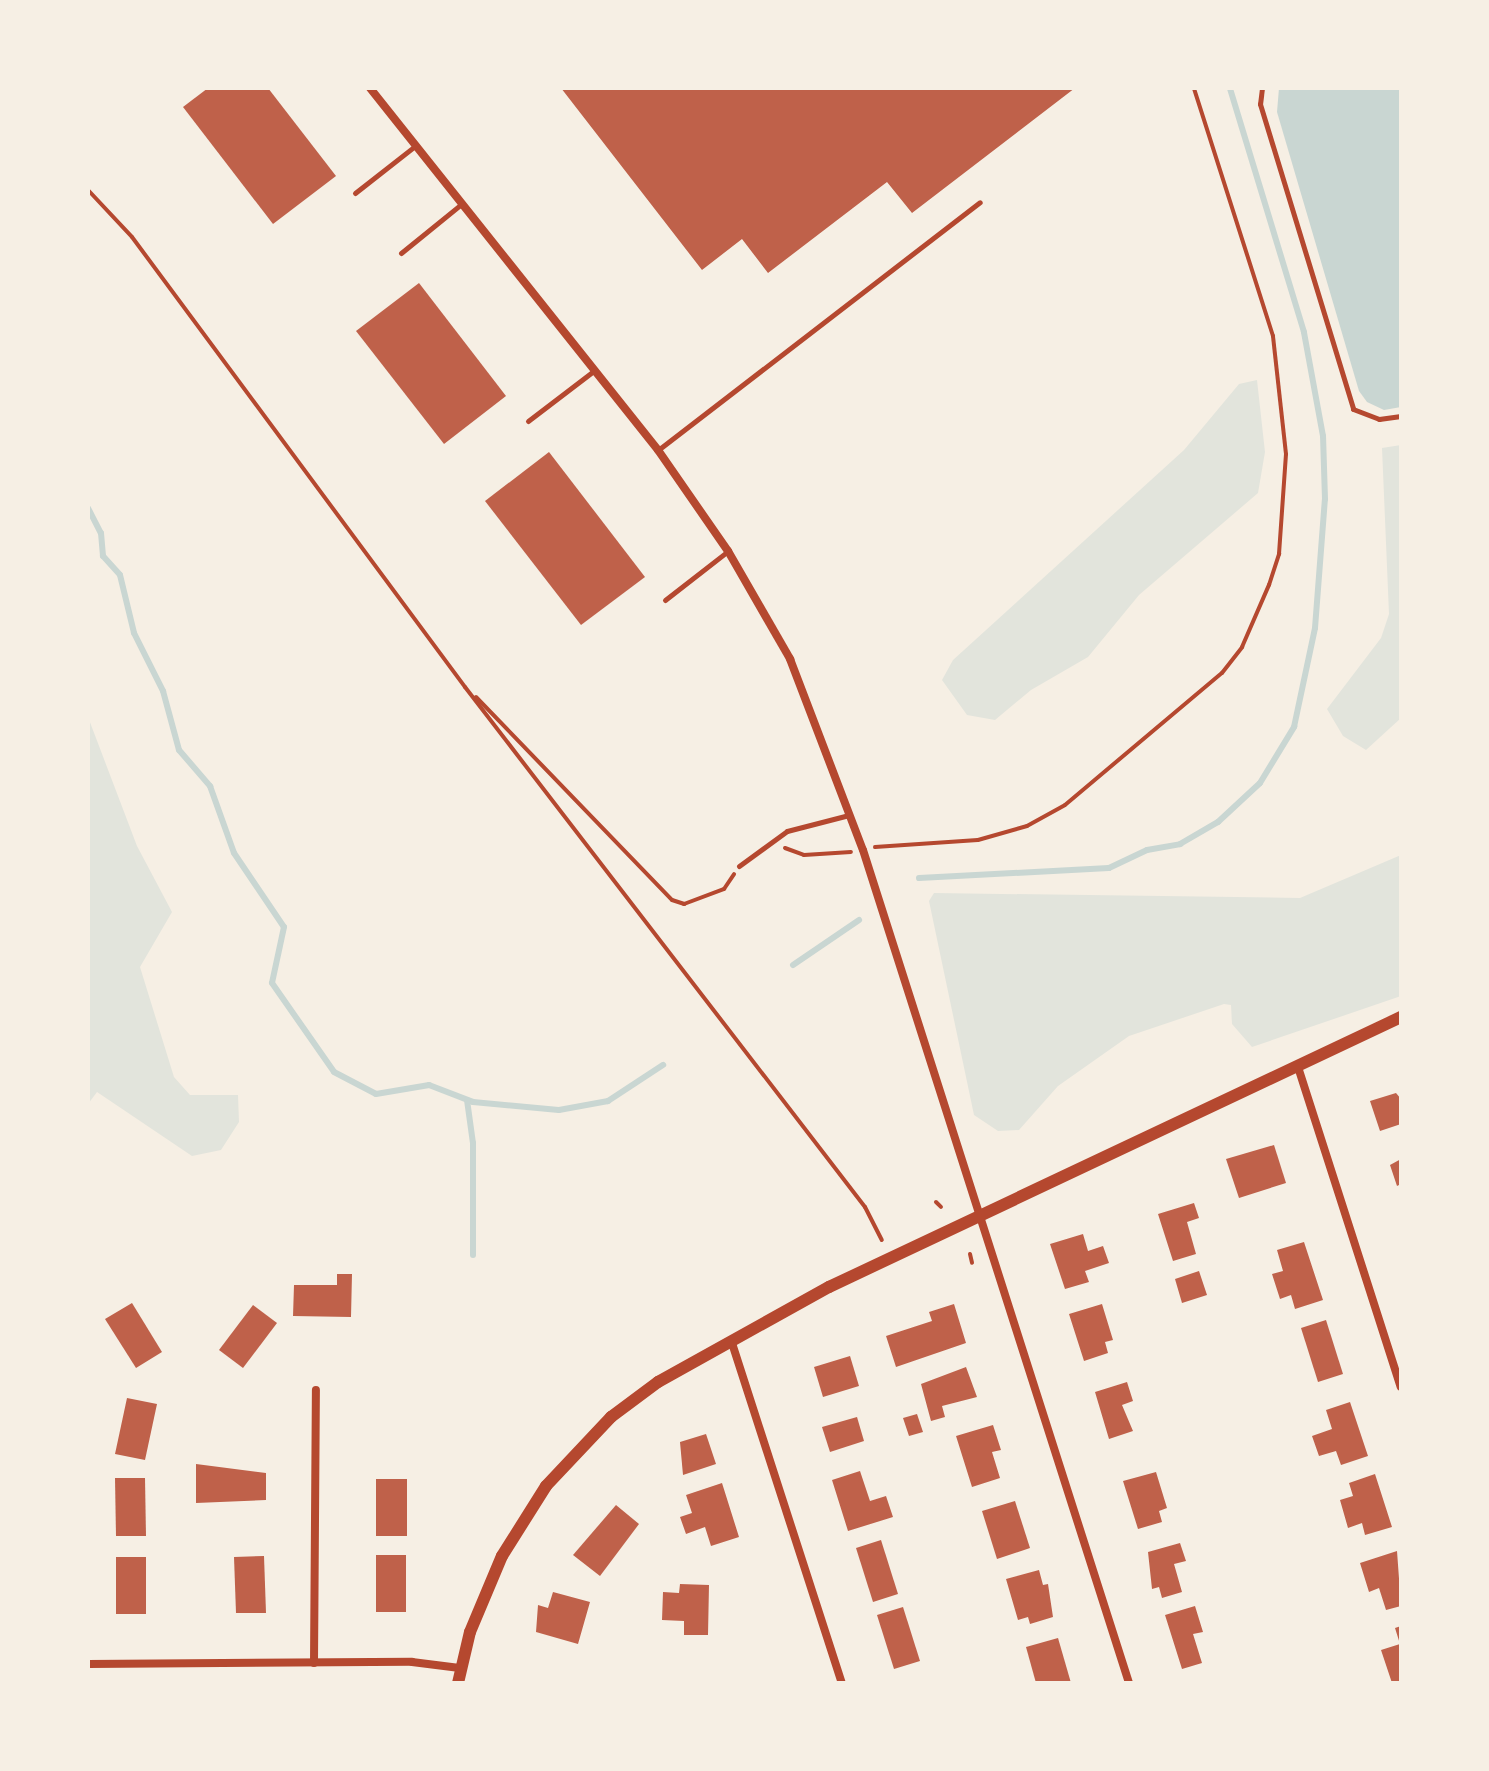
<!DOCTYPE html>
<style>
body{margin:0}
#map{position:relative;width:1489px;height:1771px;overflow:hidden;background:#f6efe4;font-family:"PT Sans",sans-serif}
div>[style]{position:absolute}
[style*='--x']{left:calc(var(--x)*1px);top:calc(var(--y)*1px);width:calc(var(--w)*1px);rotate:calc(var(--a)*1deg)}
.green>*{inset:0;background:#e2e4dc}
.water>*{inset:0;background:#c9d6d2}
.stream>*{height:6px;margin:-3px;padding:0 3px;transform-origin:3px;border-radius:3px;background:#c9d6d2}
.building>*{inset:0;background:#bf614a}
.path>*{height:4px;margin:-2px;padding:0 2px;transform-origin:2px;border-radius:2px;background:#b5482f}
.service>*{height:5px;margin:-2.5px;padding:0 2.5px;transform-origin:2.5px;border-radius:2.5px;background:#b5482f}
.minor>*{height:8px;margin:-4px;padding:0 4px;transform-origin:4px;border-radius:4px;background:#b5482f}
.tertiary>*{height:12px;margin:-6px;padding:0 6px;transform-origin:6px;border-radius:6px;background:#b5482f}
span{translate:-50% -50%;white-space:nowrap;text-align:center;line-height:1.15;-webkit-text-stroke:8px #f6efe4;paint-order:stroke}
.frame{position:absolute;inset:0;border:90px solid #f6efe4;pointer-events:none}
</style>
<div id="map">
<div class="green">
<i style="clip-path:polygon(1257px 380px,1265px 452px,1258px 493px,1139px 595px,1088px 657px,1031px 690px,995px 720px,967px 715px,942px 680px,953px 660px,1184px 450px,1239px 384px)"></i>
<i style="clip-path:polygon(1401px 445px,1401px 718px,1366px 750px,1343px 736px,1327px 709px,1381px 638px,1389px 614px,1382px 448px)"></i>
<i style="clip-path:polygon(88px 717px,137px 846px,172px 912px,140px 967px,174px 1077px,190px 1095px,238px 1095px,239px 1122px,221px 1150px,192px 1156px,97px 1092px,88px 1104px)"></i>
<i style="clip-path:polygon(1401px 855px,1401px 996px,1252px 1047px,1232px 1024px,1231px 1005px,1224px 1004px,1129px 1036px,1058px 1086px,1019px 1130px,998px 1131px,974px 1115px,929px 901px,934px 893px,1300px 898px)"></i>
</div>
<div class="water">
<i style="clip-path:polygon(1279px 88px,1401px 88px,1401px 407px,1384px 410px,1367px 402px,1359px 391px,1277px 112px)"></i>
</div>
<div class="stream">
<i style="--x:88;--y:508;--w:28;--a:63"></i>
<i style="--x:101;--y:533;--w:23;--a:85"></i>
<i style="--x:103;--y:556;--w:25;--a:48"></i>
<i style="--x:120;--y:575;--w:60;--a:76.4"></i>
<i style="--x:134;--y:633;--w:65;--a:63.4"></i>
<i style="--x:163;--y:691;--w:61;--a:74.8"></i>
<i style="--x:179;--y:750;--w:48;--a:49.3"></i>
<i style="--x:210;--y:786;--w:71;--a:70.3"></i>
<i style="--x:234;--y:853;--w:89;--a:56"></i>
<i style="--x:284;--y:927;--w:57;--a:102.1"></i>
<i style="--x:272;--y:983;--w:108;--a:55.1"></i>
<i style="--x:334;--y:1072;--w:47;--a:27.6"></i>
<i style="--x:376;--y:1094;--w:54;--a:-9.6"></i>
<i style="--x:429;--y:1085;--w:47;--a:21.1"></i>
<i style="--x:473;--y:1102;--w:86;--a:5.3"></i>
<i style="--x:559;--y:1110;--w:50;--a:-10.4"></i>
<i style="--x:608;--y:1101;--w:66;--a:-33.2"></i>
<i style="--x:919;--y:878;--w:190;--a:-3"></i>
<i style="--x:1109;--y:868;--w:42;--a:-25.3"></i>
<i style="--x:1147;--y:850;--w:34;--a:-10"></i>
<i style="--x:1180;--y:844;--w:44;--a:-30.1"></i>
<i style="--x:1218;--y:822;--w:57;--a:-42.9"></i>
<i style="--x:1260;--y:783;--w:66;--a:-58.7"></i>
<i style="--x:1294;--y:727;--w:101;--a:-78"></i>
<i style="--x:1315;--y:628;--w:129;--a:-85.6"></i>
<i style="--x:1325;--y:499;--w:63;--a:-91.8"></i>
<i style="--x:1323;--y:436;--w:106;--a:-100.4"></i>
<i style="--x:1304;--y:332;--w:255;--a:-106.9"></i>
<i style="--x:793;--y:965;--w:80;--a:-34.3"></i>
<i style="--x:467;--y:1100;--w:43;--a:82.1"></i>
<i style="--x:473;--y:1143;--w:112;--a:90"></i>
</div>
<div class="building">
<i style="clip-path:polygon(208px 88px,268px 88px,336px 176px,273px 224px,183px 107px)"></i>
<i style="clip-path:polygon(561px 88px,1075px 88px,912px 213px,887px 182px,768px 273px,742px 239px,702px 270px)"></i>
<i style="clip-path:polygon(419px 283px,506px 396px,444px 444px,356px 331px)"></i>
<i style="clip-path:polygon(549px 452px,645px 577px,581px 625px,485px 501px)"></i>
<i style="clip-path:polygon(1396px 1093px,1401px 1099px,1401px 1124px,1380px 1131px,1370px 1101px)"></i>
<i style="clip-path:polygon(1274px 1145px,1286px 1183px,1239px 1198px,1226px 1159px)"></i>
<i style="clip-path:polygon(1401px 1159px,1401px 1184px,1397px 1186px,1390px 1165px)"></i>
<i style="clip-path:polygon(1194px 1203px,1199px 1218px,1187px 1222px,1196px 1254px,1173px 1261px,1158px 1214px)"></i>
<i style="clip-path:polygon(1083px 1234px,1088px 1251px,1103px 1246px,1109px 1263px,1085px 1271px,1089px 1282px,1065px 1289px,1050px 1244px)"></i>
<i style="clip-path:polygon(1304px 1242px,1323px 1300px,1295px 1309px,1291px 1295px,1280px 1299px,1272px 1274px,1283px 1271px,1277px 1250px)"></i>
<i style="clip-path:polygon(1199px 1271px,1207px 1295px,1182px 1303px,1175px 1279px)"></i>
<i style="clip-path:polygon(337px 1274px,352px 1274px,351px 1317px,293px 1316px,294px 1285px,337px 1285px)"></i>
<i style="clip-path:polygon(132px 1303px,162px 1352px,136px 1368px,105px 1319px)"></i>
<i style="clip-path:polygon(954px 1304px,966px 1343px,896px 1367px,886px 1336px,932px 1321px,929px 1312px)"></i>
<i style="clip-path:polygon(1102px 1304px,1113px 1340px,1105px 1342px,1108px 1353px,1084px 1361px,1069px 1314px)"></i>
<i style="clip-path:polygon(253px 1305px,277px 1323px,243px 1368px,219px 1350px)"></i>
<i style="clip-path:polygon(1326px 1320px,1343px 1374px,1318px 1382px,1301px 1328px)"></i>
<i style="clip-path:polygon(850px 1356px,859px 1386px,823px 1397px,814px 1367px)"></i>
<i style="clip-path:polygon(966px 1367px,977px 1397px,942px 1406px,945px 1417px,931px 1421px,921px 1384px)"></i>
<i style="clip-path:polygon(1127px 1382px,1133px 1401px,1122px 1405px,1133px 1431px,1109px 1439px,1095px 1392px)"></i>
<i style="clip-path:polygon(127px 1398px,157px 1404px,145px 1460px,115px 1454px)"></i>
<i style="clip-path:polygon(1350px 1402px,1368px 1456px,1341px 1465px,1336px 1451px,1319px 1456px,1312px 1436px,1332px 1429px,1326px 1410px)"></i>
<i style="clip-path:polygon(917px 1414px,923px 1432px,909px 1436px,903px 1418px)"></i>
<i style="clip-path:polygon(857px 1417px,864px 1441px,830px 1452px,822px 1427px)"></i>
<i style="clip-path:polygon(993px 1425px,1001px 1450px,992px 1452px,1000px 1478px,972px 1487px,956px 1436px)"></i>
<i style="clip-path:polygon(706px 1434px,716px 1464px,683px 1475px,680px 1442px)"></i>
<i style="clip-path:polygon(196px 1464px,266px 1473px,266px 1500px,196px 1503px)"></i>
<i style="clip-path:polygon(860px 1471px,870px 1501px,886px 1496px,893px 1517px,848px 1531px,832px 1480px)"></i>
<i style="clip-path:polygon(1156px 1472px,1167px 1508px,1159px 1511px,1162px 1522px,1138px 1529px,1123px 1481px)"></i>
<i style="clip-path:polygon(1375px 1474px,1392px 1527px,1365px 1535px,1362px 1523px,1348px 1528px,1340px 1500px,1353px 1496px,1349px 1483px)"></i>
<i style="clip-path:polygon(115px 1478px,145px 1478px,146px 1536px,116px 1536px)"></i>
<i style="clip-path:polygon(376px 1479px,407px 1479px,407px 1536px,376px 1536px)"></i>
<i style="clip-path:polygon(722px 1483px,739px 1537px,711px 1546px,705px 1527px,686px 1534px,680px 1517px,692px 1513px,686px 1495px)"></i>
<i style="clip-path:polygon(1015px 1501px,1030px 1548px,997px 1559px,982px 1511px)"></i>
<i style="clip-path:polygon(616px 1505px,639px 1524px,600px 1576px,573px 1555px)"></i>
<i style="clip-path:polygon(881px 1540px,898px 1594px,873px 1602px,856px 1548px)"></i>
<i style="clip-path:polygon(1180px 1543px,1186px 1561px,1174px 1564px,1182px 1592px,1162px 1598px,1159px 1587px,1152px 1589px,1148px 1552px)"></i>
<i style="clip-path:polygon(1397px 1551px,1401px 1606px,1386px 1610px,1379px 1588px,1369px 1592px,1360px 1563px)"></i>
<i style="clip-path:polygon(376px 1555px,406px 1555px,406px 1612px,376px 1612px)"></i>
<i style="clip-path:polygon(264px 1556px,266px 1613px,236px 1613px,234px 1557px)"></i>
<i style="clip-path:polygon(116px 1557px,146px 1557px,146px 1614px,116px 1614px)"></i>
<i style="clip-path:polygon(1039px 1570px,1043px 1585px,1048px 1584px,1053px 1617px,1030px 1624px,1028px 1617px,1018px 1620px,1006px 1579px)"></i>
<i style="clip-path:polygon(680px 1584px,709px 1585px,708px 1635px,684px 1635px,684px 1621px,662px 1620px,663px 1592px,679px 1593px)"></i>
<i style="clip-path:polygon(553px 1592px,590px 1602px,578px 1644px,536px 1632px,538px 1605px,548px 1608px)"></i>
<i style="clip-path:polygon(1195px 1606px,1203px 1632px,1193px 1634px,1202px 1663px,1182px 1669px,1165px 1615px)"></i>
<i style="clip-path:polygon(903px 1607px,920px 1661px,894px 1669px,877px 1615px)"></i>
<i style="clip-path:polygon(1401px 1626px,1401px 1682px,1392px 1683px,1381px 1650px,1400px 1644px,1395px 1628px)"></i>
<i style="clip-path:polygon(1058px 1638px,1071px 1683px,1036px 1683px,1026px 1647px)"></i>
</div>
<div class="path">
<i style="--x:88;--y:190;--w:64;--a:46.9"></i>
<i style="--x:132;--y:237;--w:560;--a:53.5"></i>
<i style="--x:465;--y:687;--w:656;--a:52.43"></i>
<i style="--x:865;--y:1207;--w:37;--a:63"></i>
<i style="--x:476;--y:697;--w:282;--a:46"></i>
<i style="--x:672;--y:900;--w:13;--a:18"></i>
<i style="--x:684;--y:904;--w:43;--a:-20.6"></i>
<i style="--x:724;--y:889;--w:18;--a:-56"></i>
<i style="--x:875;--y:847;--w:103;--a:-3.9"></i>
<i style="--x:978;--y:840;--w:51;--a:-15.9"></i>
<i style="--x:1027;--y:826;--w:43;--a:-28.9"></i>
<i style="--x:1065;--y:805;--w:205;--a:-40.1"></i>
<i style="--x:1222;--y:673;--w:33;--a:-52"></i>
<i style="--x:1242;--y:647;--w:68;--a:-66.5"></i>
<i style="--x:1269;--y:585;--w:33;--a:-72"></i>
<i style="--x:1279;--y:554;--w:100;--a:-86"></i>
<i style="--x:1286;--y:454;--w:119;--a:-96.3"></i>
<i style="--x:1273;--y:336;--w:260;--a:-107.7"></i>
<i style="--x:785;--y:848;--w:20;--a:20"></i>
<i style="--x:804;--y:855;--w:47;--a:-3.7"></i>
<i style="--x:936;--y:1202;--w:7;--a:45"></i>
<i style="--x:970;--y:1254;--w:9;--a:77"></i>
</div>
<div class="service">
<i style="--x:1262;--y:88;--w:16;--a:97"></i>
<i style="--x:1260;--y:104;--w:319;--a:73"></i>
<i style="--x:1353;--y:409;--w:28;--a:21"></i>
<i style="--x:1379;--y:419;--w:22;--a:-8"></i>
<i style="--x:355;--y:193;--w:76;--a:-38.1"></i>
<i style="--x:401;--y:253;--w:76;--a:-39.1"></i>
<i style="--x:528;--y:421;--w:84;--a:-37.3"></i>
<i style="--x:658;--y:450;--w:406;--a:-37.6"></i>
<i style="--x:665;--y:600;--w:80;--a:-37.9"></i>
<i style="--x:739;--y:866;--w:59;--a:-36.1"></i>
<i style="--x:787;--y:831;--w:64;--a:-14.5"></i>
</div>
<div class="minor">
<i style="--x:370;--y:88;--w:463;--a:51.5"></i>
<i style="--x:658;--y:450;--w:123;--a:55.3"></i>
<i style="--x:728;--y:551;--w:125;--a:60.1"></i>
<i style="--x:790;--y:659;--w:204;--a:69.1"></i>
<i style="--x:863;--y:850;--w:874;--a:72.29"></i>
<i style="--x:1298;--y:1067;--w:336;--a:72.2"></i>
<i style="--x:731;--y:1340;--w:361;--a:72.1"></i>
<i style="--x:314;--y:1663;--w:273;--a:-89.6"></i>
<i style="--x:88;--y:1664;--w:324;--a:-0.4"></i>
<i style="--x:412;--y:1662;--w:48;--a:7.1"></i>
</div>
<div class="tertiary">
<i style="--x:458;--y:1683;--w:52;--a:-76.8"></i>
<i style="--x:470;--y:1632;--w:82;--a:-67.2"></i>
<i style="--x:502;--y:1556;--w:83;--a:-57.8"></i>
<i style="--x:546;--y:1486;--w:95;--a:-46.7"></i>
<i style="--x:611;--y:1417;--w:59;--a:-36.7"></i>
<i style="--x:658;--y:1382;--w:196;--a:-29.1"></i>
<i style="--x:829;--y:1287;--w:633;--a:-25.27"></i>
</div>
<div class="frame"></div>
</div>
